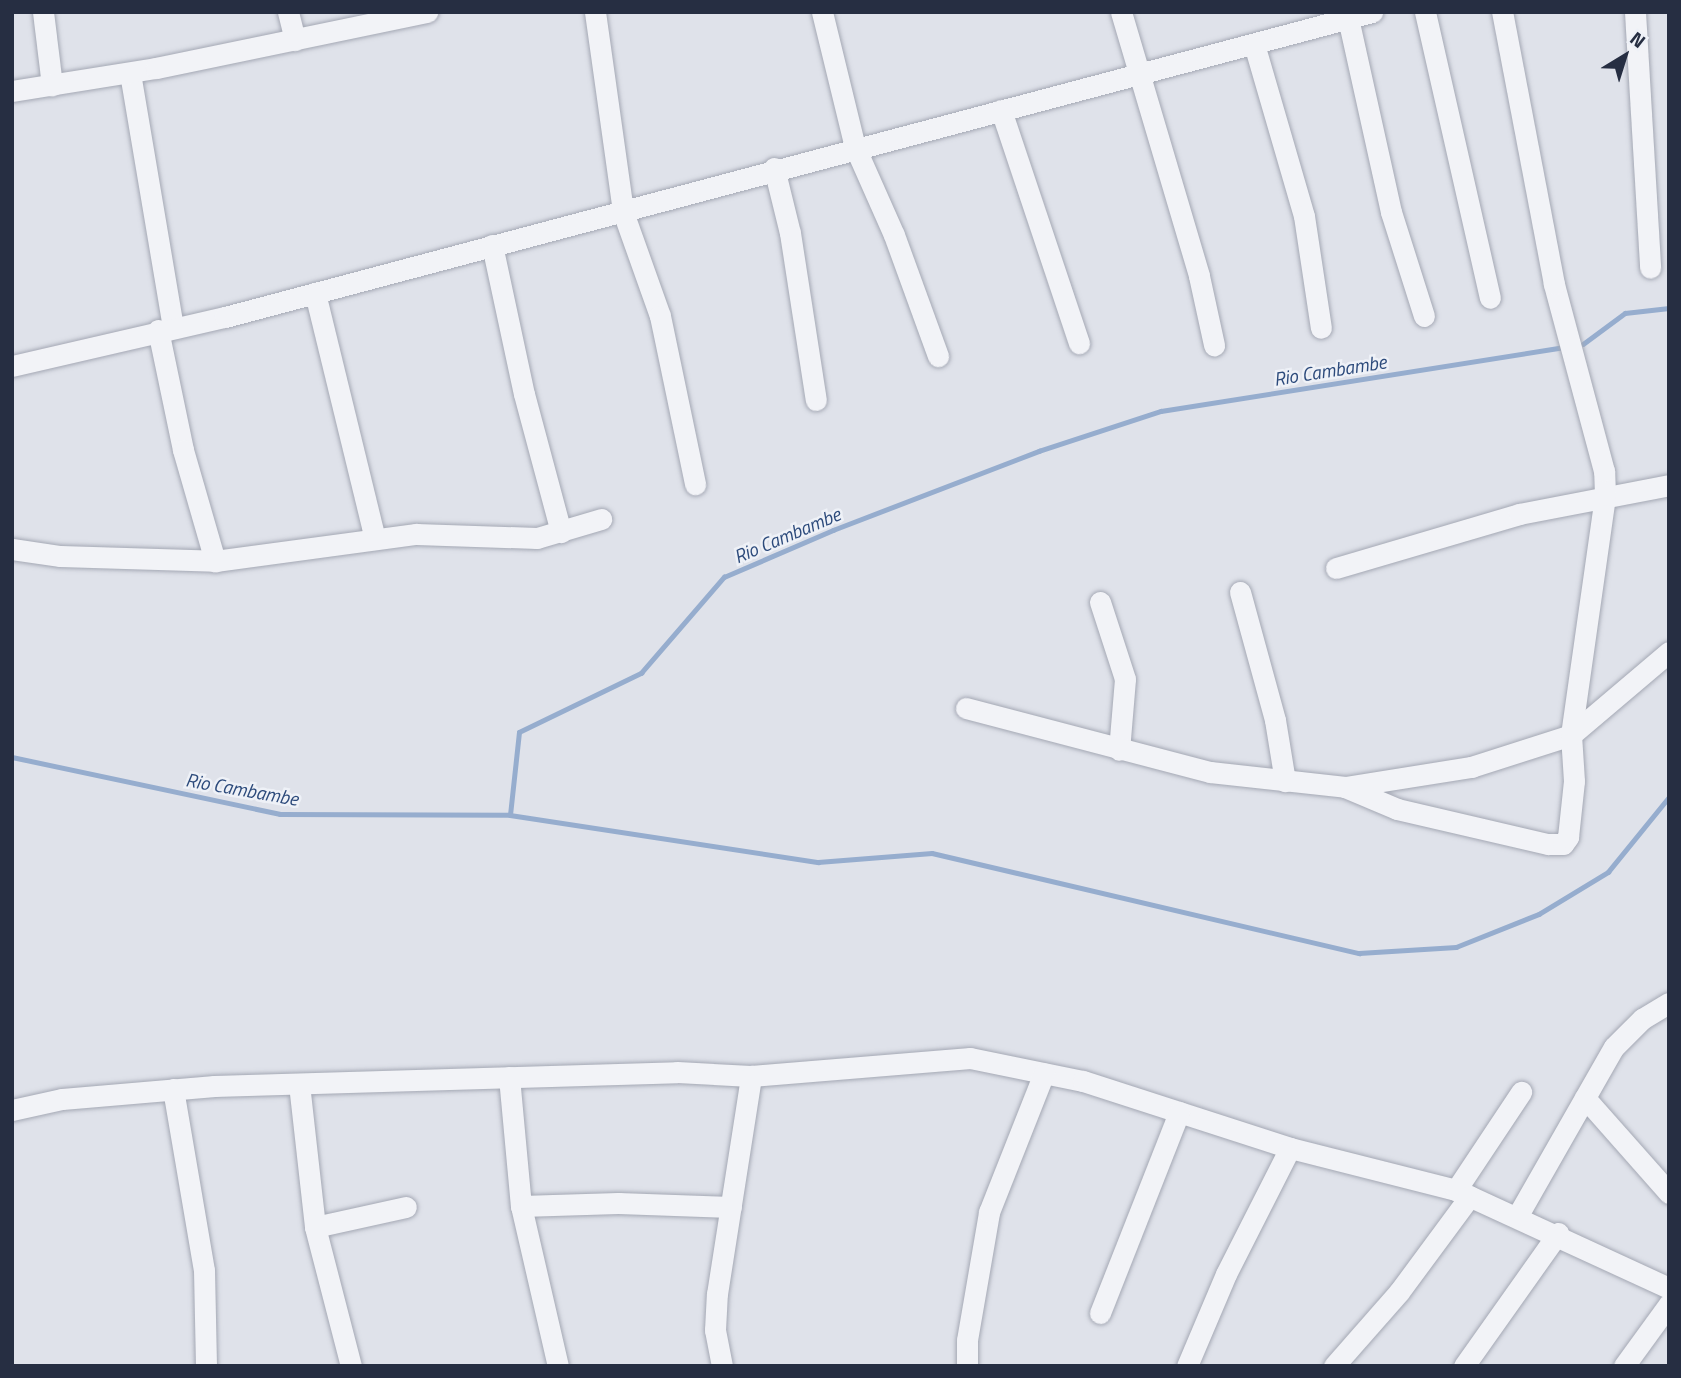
<!DOCTYPE html>
<style>
body{margin:0}
#map{position:relative;width:1681px;height:1378px;overflow:hidden;background:#dfe2ea;font-family:"Titillium Web",sans-serif}
div>[style]{position:absolute}
[style*='--x']{left:calc(var(--x)*1px);top:calc(var(--y)*1px);width:calc(var(--w)*1px);rotate:calc(var(--a)*1deg)}
.stream>*{height:4.5px;margin:-2.25px;padding:0 2.25px;transform-origin:2.25px;border-radius:2.25px;background:#96adce}
.roads{filter:drop-shadow(0 0 2px #a4a8b4) drop-shadow(0 0 2px #a4a8b4)}
.minor>*{height:21px;margin:-10.5px;padding:0 10.5px;transform-origin:10.5px;border-radius:10.5px;background:#f2f3f7}
span{translate:-50% -50%;white-space:nowrap;text-align:center;line-height:1.15;-webkit-text-stroke:5px #eef1f7;paint-order:stroke}
.water-label{font-size:19px;color:#2c4a7b;font-style:italic}
.frame{position:absolute;inset:0;border:14px solid #262e42;pointer-events:none}
.north{position:absolute;left:1590px;top:21px;width:70px;height:70px;-webkit-text-stroke:5px #eef1f7;paint-order:stroke;rotate:38deg;font-size:19px;font-weight:700;line-height:28px;text-align:center;color:#262e42}
.north::after{content:'';display:block;margin:auto;width:24px;height:32px;background:#262e42;clip-path:polygon(50% 0,100% 100%,50% 72%,0 100%)}
</style>
<div id="map">
<div class="stream">
<i style="--x:1583;--y:344;--w:52;--a:-36.4"></i>
<i style="--x:1625;--y:313;--w:44;--a:-6.5"></i>
<i style="--x:12;--y:757;--w:274;--a:12"></i>
<i style="--x:280;--y:814;--w:230;--a:0.2"></i>
<i style="--x:510;--y:815;--w:83;--a:-83.8"></i>
<i style="--x:519;--y:732;--w:136;--a:-25.8"></i>
<i style="--x:641;--y:673;--w:127;--a:-49.2"></i>
<i style="--x:724;--y:577;--w:119;--a:-23.3"></i>
<i style="--x:833;--y:530;--w:221;--a:-21"></i>
<i style="--x:1039;--y:451;--w:128;--a:-18.2"></i>
<i style="--x:1161;--y:411;--w:405;--a:-9"></i>
<i style="--x:510;--y:815;--w:312;--a:8.7"></i>
<i style="--x:818;--y:862;--w:114;--a:-4.5"></i>
<i style="--x:932;--y:853;--w:439;--a:13.2"></i>
<i style="--x:1359;--y:953;--w:97;--a:-3.5"></i>
<i style="--x:1456;--y:947;--w:89;--a:-21.7"></i>
<i style="--x:1539;--y:914;--w:81;--a:-31.3"></i>
<i style="--x:1608;--y:872;--w:97;--a:-50.9"></i>
</div>
<div class="roads">
<div class="minor">
<i style="--x:43;--y:12;--w:74;--a:83"></i>
<i style="--x:288;--y:12;--w:29;--a:76"></i>
<i style="--x:595;--y:12;--w:202;--a:82"></i>
<i style="--x:623;--y:212;--w:110;--a:70.4"></i>
<i style="--x:660;--y:316;--w:172;--a:78.2"></i>
<i style="--x:822;--y:12;--w:139;--a:76.3"></i>
<i style="--x:855;--y:147;--w:96;--a:66.1"></i>
<i style="--x:894;--y:235;--w:129;--a:70"></i>
<i style="--x:1121;--y:12;--w:275;--a:73.5"></i>
<i style="--x:1199;--y:276;--w:71;--a:77.7"></i>
<i style="--x:1425;--y:12;--w:293;--a:77.2"></i>
<i style="--x:1635;--y:12;--w:256;--a:86.6"></i>
<i style="--x:1348;--y:18;--w:199;--a:77.5"></i>
<i style="--x:1391;--y:212;--w:109;--a:72.4"></i>
<i style="--x:1254;--y:44;--w:179;--a:73.8"></i>
<i style="--x:1304;--y:216;--w:113;--a:81.4"></i>
<i style="--x:130;--y:73;--w:258;--a:80.4"></i>
<i style="--x:12;--y:91;--w:146;--a:-9.1"></i>
<i style="--x:156;--y:68;--w:277;--a:-11.7"></i>
<i style="--x:1001;--y:110;--w:246;--a:71.5"></i>
<i style="--x:774;--y:168;--w:67;--a:76.2"></i>
<i style="--x:790;--y:233;--w:169;--a:81.2"></i>
<i style="--x:492;--y:245;--w:152;--a:77.9"></i>
<i style="--x:524;--y:394;--w:143;--a:75"></i>
<i style="--x:315;--y:293;--w:253;--a:76.3"></i>
<i style="--x:158;--y:330;--w:123;--a:78.2"></i>
<i style="--x:183;--y:450;--w:116;--a:73.9"></i>
<i style="--x:12;--y:366;--w:219;--a:-13"></i>
<i style="--x:225;--y:317;--w:1187;--a:-14.89"></i>
<i style="--x:12;--y:549;--w:49;--a:8.3"></i>
<i style="--x:60;--y:556;--w:155;--a:1.8"></i>
<i style="--x:215;--y:561;--w:203;--a:-7.7"></i>
<i style="--x:416;--y:534;--w:121;--a:1.9"></i>
<i style="--x:537;--y:538;--w:67;--a:-16.5"></i>
<i style="--x:1336;--y:568;--w:191;--a:-16.4"></i>
<i style="--x:1519;--y:514;--w:153;--a:-10.9"></i>
<i style="--x:1240;--y:592;--w:133;--a:74.7"></i>
<i style="--x:1275;--y:720;--w:62;--a:80.7"></i>
<i style="--x:1100;--y:602;--w:81;--a:72"></i>
<i style="--x:1125;--y:679;--w:71;--a:94.8"></i>
<i style="--x:966;--y:708;--w:252;--a:14.7"></i>
<i style="--x:1210;--y:772;--w:136;--a:6.3"></i>
<i style="--x:1345;--y:787;--w:128;--a:-9"></i>
<i style="--x:1471;--y:767;--w:105;--a:-17.7"></i>
<i style="--x:1571;--y:735;--w:128;--a:-40.3"></i>
<i style="--x:1345;--y:787;--w:56;--a:22.9"></i>
<i style="--x:1397;--y:809;--w:155;--a:13.1"></i>
<i style="--x:1548;--y:844;--w:15;--a:0"></i>
<i style="--x:1563;--y:844;--w:9;--a:-54"></i>
<i style="--x:1568;--y:837;--w:56;--a:-83.9"></i>
<i style="--x:1574;--y:781;--w:46;--a:-93.7"></i>
<i style="--x:1571;--y:735;--w:242;--a:-81.9"></i>
<i style="--x:1605;--y:495;--w:24;--a:-92"></i>
<i style="--x:1604;--y:471;--w:194;--a:-105"></i>
<i style="--x:1554;--y:284;--w:277;--a:-100.8"></i>
<i style="--x:509;--y:1077;--w:130;--a:84.7"></i>
<i style="--x:521;--y:1206;--w:164;--a:77"></i>
<i style="--x:299;--y:1084;--w:144;--a:83.6"></i>
<i style="--x:315;--y:1227;--w:144;--a:75.5"></i>
<i style="--x:173;--y:1089;--w:184;--a:80.3"></i>
<i style="--x:204;--y:1270;--w:96;--a:88.8"></i>
<i style="--x:1585;--y:1098;--w:127;--a:48.5"></i>
<i style="--x:12;--y:1110;--w:51;--a:-12.4"></i>
<i style="--x:62;--y:1099;--w:153;--a:-4.9"></i>
<i style="--x:214;--y:1086;--w:463;--a:-1.7"></i>
<i style="--x:677;--y:1072;--w:74;--a:3.1"></i>
<i style="--x:751;--y:1076;--w:220;--a:-4.7"></i>
<i style="--x:970;--y:1058;--w:115;--a:11.5"></i>
<i style="--x:1083;--y:1081;--w:218;--a:17.9"></i>
<i style="--x:1290;--y:1148;--w:171;--a:14.2"></i>
<i style="--x:1456;--y:1190;--w:234;--a:24.7"></i>
<i style="--x:1456;--y:1190;--w:118;--a:-56.4"></i>
<i style="--x:521;--y:1206;--w:97;--a:-1.8"></i>
<i style="--x:618;--y:1203;--w:113;--a:2"></i>
<i style="--x:1518;--y:1215;--w:193;--a:-60.3"></i>
<i style="--x:1614;--y:1047;--w:40;--a:-45"></i>
<i style="--x:1642;--y:1019;--w:31;--a:-31"></i>
<i style="--x:315;--y:1227;--w:93;--a:-12.4"></i>
<i style="--x:1100;--y:1313;--w:216;--a:-68.5"></i>
<i style="--x:722;--y:1366;--w:37;--a:-101"></i>
<i style="--x:715;--y:1330;--w:36;--a:-87"></i>
<i style="--x:717;--y:1294;--w:221;--a:-81.1"></i>
<i style="--x:967;--y:1366;--w:26;--a:-90"></i>
<i style="--x:967;--y:1340;--w:130;--a:-80.2"></i>
<i style="--x:989;--y:1212;--w:149;--a:-68.4"></i>
<i style="--x:1187;--y:1366;--w:100;--a:-67"></i>
<i style="--x:1226;--y:1274;--w:141;--a:-63.1"></i>
<i style="--x:1334;--y:1366;--w:98;--a:-48.7"></i>
<i style="--x:1399;--y:1292;--w:119;--a:-53.5"></i>
<i style="--x:1464;--y:1366;--w:163;--a:-54.7"></i>
<i style="--x:1624;--y:1366;--w:77;--a:-54"></i>
</div>
</div>
<div class="water-label">
<span style="left:1330px;top:370px;rotate:-9deg">Rio Cambambe</span>
<span style="left:787px;top:535px;rotate:-23deg">Rio Cambambe</span>
<span style="left:242px;top:789px;rotate:10deg">Rio Cambambe</span>
</div>
<div class="frame"></div>
<div class="north">N</div>
</div>
